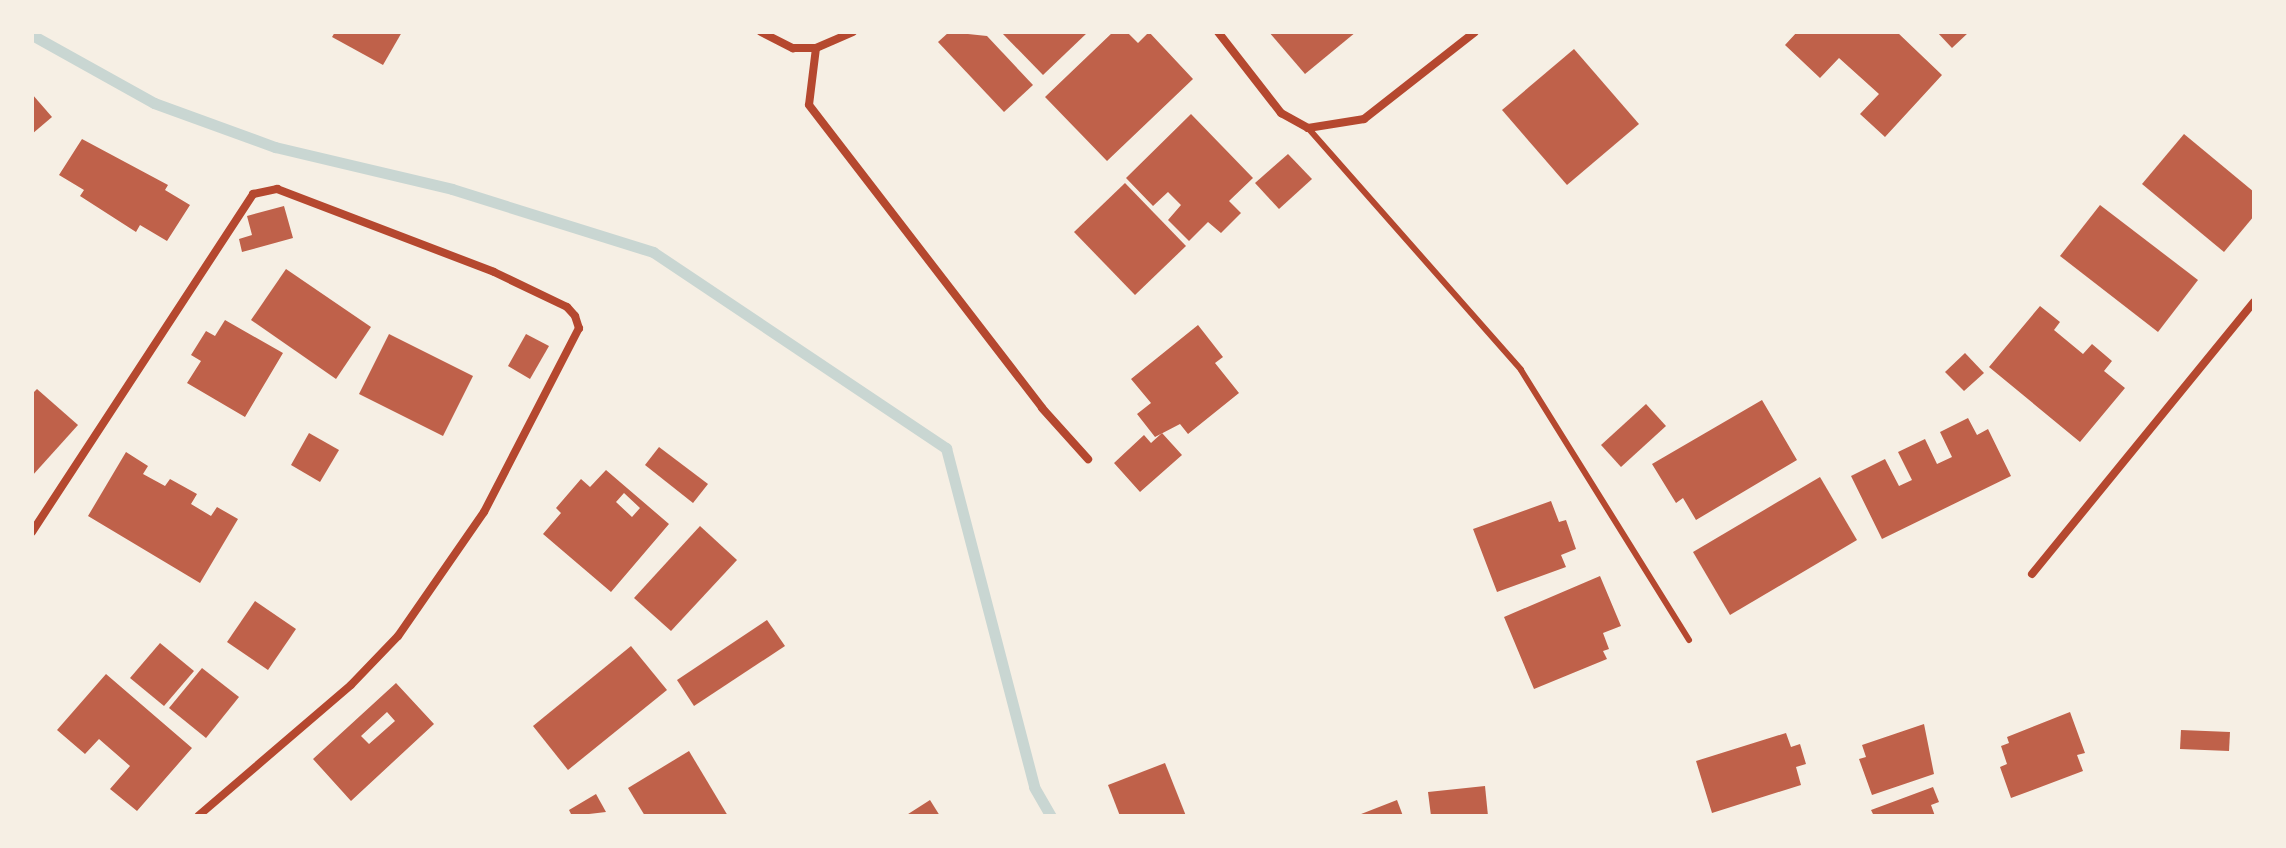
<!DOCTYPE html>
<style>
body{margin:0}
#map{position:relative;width:2286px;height:848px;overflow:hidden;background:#f6efe4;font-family:Cabin,sans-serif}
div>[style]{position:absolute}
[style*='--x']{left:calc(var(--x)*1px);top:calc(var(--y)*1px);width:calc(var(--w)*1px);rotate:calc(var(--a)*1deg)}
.stream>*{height:11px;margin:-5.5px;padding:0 5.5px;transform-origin:5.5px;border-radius:5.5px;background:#c9d6d2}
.building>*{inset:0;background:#bf614a}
.service>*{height:6px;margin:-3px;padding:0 3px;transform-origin:3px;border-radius:3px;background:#b5482f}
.minor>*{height:8px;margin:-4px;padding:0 4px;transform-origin:4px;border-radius:4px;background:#b5482f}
span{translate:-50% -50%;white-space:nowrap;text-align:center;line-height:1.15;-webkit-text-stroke:7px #f6efe4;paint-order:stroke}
.frame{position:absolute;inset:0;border:34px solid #f6efe4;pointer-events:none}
</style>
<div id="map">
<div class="stream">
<i style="--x:32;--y:35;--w:140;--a:29.1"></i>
<i style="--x:154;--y:103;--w:129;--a:20"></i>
<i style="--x:275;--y:147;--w:182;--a:13.3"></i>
<i style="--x:452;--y:189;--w:211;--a:17.4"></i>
<i style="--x:653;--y:252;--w:353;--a:33.8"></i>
<i style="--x:946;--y:448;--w:350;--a:75.4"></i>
<i style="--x:1034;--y:787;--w:34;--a:60"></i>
</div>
<div class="building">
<i style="clip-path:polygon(335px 32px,402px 32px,383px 65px,332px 37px)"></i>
<i style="clip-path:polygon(949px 32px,987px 36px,1033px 85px,1004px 112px,938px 42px)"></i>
<i style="clip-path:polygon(1001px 32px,1088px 32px,1043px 75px)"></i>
<i style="clip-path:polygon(1113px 32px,1127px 32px,1138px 43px,1149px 32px,1193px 79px,1107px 161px,1045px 97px)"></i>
<i style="clip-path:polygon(1269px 32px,1356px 32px,1305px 74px)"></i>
<i style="clip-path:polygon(1797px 32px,1897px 32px,1942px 75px,1885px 137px,1860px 114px,1879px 94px,1839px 58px,1820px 78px,1785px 45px)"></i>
<i style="clip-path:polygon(1937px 32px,1969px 32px,1952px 48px)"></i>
<i style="clip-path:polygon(1574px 49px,1639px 124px,1567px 185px,1502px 110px)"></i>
<i style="clip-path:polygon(32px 94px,52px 117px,32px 134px)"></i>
<i style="clip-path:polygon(1191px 114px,1253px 178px,1229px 201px,1241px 213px,1221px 233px,1208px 222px,1189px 241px,1168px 220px,1181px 205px,1168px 192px,1153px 206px,1126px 178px)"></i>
<i style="clip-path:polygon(2184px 134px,2254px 192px,2254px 216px,2224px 252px,2142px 184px)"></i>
<i style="clip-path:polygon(82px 139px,168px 185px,165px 190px,190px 205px,167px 241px,140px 225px,136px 232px,80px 196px,84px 190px,59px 175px)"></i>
<i style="clip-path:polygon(1288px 154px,1312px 179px,1279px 209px,1255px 183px)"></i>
<i style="clip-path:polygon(1125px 183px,1186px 246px,1135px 295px,1074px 232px)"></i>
<i style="clip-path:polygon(2100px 205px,2198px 280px,2158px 332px,2060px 256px)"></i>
<i style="clip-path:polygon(284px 206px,293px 238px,242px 252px,239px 239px,252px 235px,247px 216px)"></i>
<i style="clip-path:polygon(286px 269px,371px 327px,336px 379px,251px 320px)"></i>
<i style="clip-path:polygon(2040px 306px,2060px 322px,2054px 330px,2083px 354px,2092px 344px,2112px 361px,2104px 371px,2125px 388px,2080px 442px,1989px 367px)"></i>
<i style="clip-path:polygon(225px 320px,283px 353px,245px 417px,187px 383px,201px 361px,191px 355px,206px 331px,215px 336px)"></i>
<i style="clip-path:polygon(1198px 325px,1223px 357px,1215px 363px,1239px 393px,1188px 434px,1180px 424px,1155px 437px,1137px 414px,1151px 403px,1131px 379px)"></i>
<i style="clip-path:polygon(389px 334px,473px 376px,443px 436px,359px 394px)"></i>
<i style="clip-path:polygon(526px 334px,549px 346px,530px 379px,508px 366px)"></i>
<i style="clip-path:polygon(1965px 353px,1984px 373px,1964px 391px,1945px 372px)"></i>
<i style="clip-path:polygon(37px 389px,78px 425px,32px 476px,32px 394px)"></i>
<i style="clip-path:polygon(1762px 400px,1797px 460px,1696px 520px,1683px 498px,1676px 503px,1652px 464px)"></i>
<i style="clip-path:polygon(1646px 404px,1666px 426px,1621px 467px,1601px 445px)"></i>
<i style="clip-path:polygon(1968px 418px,1977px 435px,1988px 429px,2011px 476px,1882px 539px,1851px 476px,1885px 459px,1899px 486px,1912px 480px,1898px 452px,1925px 439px,1937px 464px,1952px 457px,1940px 432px)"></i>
<i style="clip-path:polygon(309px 433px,339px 450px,320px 482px,291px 465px)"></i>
<i style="clip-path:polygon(1162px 433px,1182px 455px,1140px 492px,1114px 463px,1144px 435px,1151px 443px)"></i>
<i style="clip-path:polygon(659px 447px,708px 484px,693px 503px,645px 465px)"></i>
<i style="clip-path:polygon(126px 452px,148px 466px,143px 474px,165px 486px,170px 479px,197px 494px,191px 504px,211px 516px,217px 507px,238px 519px,200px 583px,88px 516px)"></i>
<i style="clip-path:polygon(evenodd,606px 470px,669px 524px,611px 592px,543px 534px,561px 513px,556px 508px,581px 479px,590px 487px,606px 470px,624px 493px,640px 508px,632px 517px,616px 502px,624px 493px)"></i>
<i style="clip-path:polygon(1820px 477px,1857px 540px,1730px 615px,1693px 552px)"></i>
<i style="clip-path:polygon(1551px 501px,1559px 522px,1566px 520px,1576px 549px,1561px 555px,1566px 567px,1497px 592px,1473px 529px)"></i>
<i style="clip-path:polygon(700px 526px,737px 560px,671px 631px,634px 598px)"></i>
<i style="clip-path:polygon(1600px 576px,1621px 626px,1603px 633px,1609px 649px,1603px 651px,1607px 659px,1534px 689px,1504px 617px)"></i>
<i style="clip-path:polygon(255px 601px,296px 629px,268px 670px,227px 642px)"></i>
<i style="clip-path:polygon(767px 620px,785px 646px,694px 706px,677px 680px)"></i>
<i style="clip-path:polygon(160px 643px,194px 671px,164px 706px,130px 678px)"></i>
<i style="clip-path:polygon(631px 646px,667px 690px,568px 770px,533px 726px)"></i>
<i style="clip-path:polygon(202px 668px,239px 697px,206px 738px,169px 708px)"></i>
<i style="clip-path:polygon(106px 674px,192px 748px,137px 811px,110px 789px,130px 766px,99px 739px,85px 754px,57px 730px)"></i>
<i style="clip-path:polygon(evenodd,396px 683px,434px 724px,351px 801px,313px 759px,396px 683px,387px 712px,395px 721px,369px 744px,361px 736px,387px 712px)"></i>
<i style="clip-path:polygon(2070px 712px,2085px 753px,2077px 755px,2083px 771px,2011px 798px,2000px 767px,2007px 764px,2001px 746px,2009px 743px,2007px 737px)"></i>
<i style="clip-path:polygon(1924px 724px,1934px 774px,1872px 795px,1859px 759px,1866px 757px,1862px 745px)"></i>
<i style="clip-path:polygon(2181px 730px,2230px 732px,2229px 751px,2180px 749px)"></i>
<i style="clip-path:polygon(1786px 733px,1791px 747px,1800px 744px,1806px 764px,1796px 767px,1801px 785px,1712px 813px,1696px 761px)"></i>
<i style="clip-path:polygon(689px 751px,728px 816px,645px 816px,628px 788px)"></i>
<i style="clip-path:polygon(1165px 763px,1186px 816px,1120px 816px,1108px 785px)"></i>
<i style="clip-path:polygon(1485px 786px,1488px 816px,1431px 816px,1428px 792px)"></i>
<i style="clip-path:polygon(1933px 787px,1939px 802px,1931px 805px,1935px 816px,1874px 816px,1871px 810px)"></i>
<i style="clip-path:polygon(596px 794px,606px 812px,572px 816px,569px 810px)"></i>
<i style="clip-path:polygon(930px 800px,940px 816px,905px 816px)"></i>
<i style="clip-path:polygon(1397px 800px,1403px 816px,1356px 816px)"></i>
</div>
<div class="service">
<i style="--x:1308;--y:128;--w:322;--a:48.6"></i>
<i style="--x:1521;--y:370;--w:318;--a:58.1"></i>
</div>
<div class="minor">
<i style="--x:761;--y:32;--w:36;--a:27"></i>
<i style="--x:793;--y:48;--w:23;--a:0"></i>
<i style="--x:816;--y:48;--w:40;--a:-23.4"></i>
<i style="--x:1218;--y:32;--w:103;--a:52.1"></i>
<i style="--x:1281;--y:113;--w:31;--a:29"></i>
<i style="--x:1308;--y:128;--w:57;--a:-9.1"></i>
<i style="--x:1364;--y:119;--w:141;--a:-38.1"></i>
<i style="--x:816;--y:48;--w:57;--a:97"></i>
<i style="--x:809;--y:105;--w:382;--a:52.4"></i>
<i style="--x:1042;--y:408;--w:69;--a:48"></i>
<i style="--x:32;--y:532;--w:404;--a:-56.8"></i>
<i style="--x:253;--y:194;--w:25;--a:-12"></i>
<i style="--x:277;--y:189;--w:232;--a:20.9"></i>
<i style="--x:494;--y:272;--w:81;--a:25.6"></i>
<i style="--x:567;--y:307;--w:12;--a:48"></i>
<i style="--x:575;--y:316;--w:13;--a:72"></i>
<i style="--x:579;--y:328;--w:207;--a:117.3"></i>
<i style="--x:484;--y:512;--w:151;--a:124.7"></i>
<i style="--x:398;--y:636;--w:68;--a:133.8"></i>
<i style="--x:351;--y:685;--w:201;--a:139.4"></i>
<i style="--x:2032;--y:574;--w:351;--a:-50.8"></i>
</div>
<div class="frame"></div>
</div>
